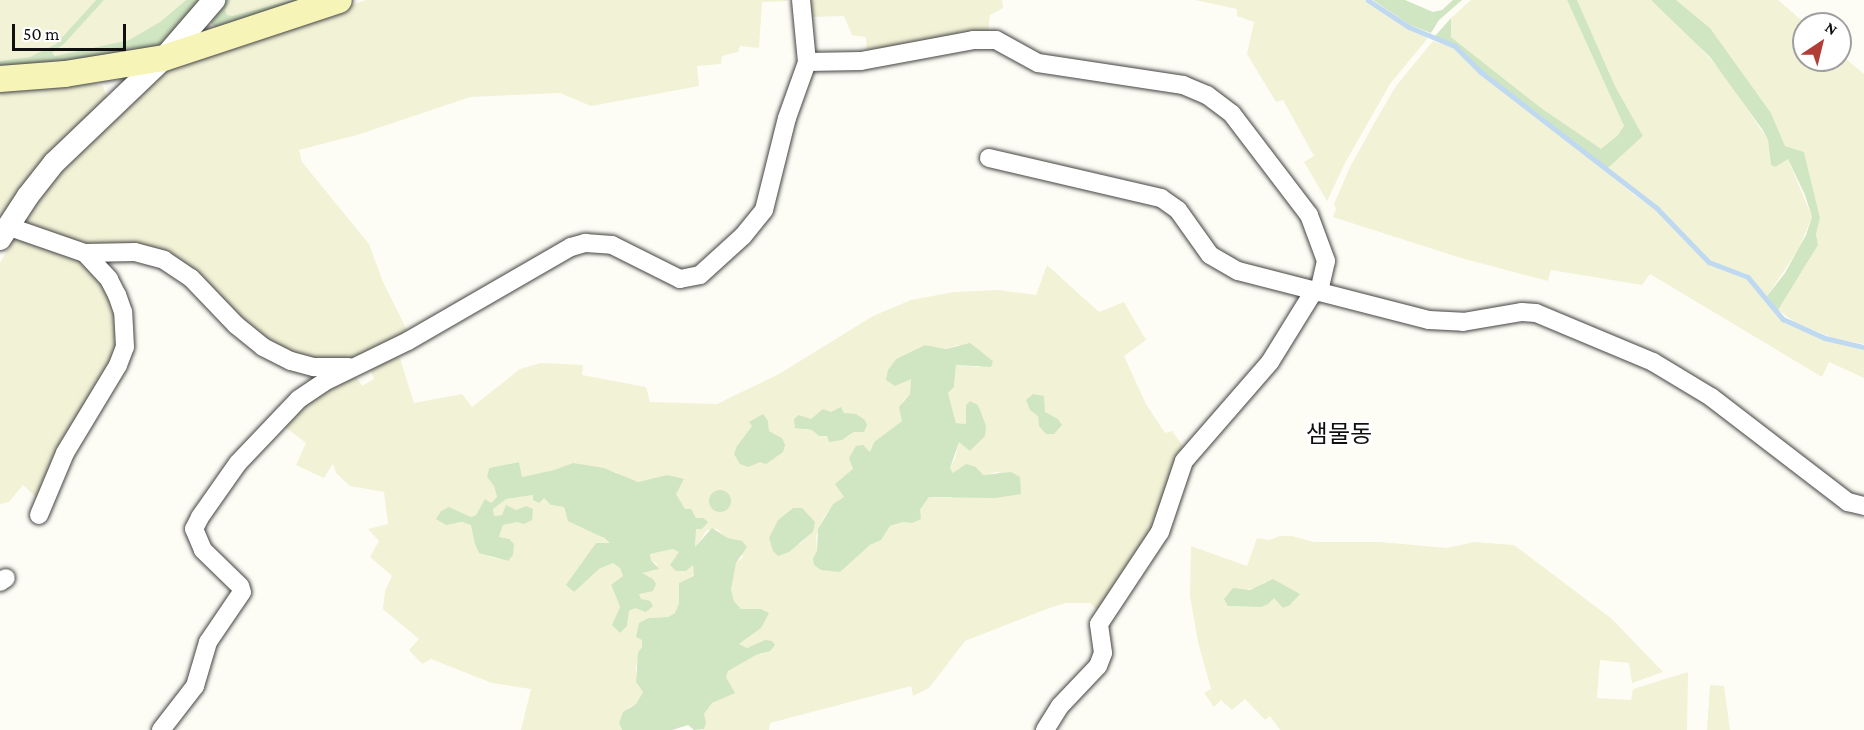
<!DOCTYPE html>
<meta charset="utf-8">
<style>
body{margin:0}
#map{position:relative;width:1864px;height:730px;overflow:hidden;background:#fefdf5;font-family:"Crimson Pro","Noto Sans KR",serif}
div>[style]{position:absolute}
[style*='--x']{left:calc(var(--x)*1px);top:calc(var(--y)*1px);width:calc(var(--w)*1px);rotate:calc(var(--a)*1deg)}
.farmland>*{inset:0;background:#f2f2d7}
.green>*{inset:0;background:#d0e5c1}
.round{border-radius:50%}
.stream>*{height:4.5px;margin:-2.25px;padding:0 2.25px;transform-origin:2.25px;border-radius:2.25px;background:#bfd9f0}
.roads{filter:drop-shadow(0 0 2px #434343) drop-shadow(0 0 2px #434343)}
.minor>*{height:18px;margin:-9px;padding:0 9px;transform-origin:9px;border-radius:9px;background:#fff}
.tertiary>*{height:22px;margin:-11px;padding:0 11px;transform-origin:11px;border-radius:11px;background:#fff}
.secondary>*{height:26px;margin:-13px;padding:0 13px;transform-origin:13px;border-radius:13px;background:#f6f5b7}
span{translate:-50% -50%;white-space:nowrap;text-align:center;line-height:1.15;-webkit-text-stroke:6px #fff;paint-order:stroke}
.quarter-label{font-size:24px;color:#101010}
.north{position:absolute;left:1792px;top:12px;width:60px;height:60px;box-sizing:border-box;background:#fff;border:2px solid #9f9f9f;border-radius:50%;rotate:35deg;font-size:16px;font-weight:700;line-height:24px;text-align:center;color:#101010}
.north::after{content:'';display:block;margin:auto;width:21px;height:27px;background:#b13d37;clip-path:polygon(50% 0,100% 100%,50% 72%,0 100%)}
.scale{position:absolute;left:12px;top:24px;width:114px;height:27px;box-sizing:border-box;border:3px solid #101010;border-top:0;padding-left:8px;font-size:18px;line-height:21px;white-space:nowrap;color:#101010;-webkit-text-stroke:4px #fff;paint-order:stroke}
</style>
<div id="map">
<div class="farmland">
<i style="clip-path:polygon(0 0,96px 0,56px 44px,45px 51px,30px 57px,0 61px)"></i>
<i style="clip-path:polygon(104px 0,186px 0,160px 22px,129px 40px,55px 56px,52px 53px,64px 44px)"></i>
<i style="clip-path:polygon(231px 0,292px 0,232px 16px,227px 15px,225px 10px)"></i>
<i style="clip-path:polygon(366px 0,788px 0,788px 1px,762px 2px,759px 48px,740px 46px,738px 52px,722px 56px,721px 64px,697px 66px,699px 86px,591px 106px,560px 93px,470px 97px,357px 135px,299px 150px,302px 162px,369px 244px,383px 282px,408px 332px,368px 352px,349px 358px,298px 357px,258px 337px,192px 272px,81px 248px,25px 226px,31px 212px,63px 169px,153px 80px,191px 58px)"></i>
<i style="clip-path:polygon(806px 0,1002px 0,1003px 8px,990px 15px,988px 32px,867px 53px,866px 37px,852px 35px,844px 16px,810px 17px)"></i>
<i style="clip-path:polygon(1195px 0,1364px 0,1409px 29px,1428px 38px,1390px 84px,1345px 163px,1327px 201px,1304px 162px,1314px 156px,1283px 100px,1276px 102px,1247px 54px,1254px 22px,1237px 16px,1237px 9px)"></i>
<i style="clip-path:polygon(1471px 0,1567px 0,1624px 126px,1617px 136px,1601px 150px,1541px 108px,1451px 37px,1451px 18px)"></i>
<i style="clip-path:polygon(1577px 0,1651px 0,1687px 33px,1723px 73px,1768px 140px,1771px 165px,1775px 167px,1788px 159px,1812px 217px,1798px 250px,1767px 296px,1749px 275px,1720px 266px,1707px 258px,1657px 206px,1608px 168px,1643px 136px,1615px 86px)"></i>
<i style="clip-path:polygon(1676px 0,1778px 0,1806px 24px,1804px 60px,1840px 60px,1840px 54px,1864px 74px,1864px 344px,1833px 338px,1796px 323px,1778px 310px,1818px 245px,1816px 234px,1820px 218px,1804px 152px,1785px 146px,1771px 113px,1710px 28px)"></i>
<i style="clip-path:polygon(1433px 41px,1452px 47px,1471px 65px,1569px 140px,1633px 194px,1658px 211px,1708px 264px,1752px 282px,1783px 322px,1820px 338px,1864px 350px,1864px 378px,1829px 362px,1822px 377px,1650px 274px,1642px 285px,1551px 270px,1548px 281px,1461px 258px,1333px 217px,1336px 209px,1334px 204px,1350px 167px,1376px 120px,1396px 86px)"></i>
<i style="clip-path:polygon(87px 83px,103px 86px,107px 98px,57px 145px,0 220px,0 91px)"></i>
<i style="clip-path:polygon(15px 236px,76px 255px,91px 265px,117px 306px,120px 342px,39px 500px,23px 485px,9px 502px,0 504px,0 263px)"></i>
<i style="clip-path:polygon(evenodd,1047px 265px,1099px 312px,1124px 302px,1146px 340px,1124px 356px,1146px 404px,1165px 433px,1172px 431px,1186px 450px,1165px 512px,1102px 615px,1090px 603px,1065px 603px,1047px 609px,965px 641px,929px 688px,913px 696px,911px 686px,770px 723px,769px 730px,702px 730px,704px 728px,704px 714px,712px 703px,723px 696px,729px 683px,726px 677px,728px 671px,756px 655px,763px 654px,765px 640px,747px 648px,739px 644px,753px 634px,761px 609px,741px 609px,734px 601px,731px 590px,736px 563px,743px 557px,734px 539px,728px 539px,717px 529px,707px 530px,695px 548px,696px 518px,685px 509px,676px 494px,678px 489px,667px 475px,638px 482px,627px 480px,616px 472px,573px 463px,554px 470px,522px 477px,519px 462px,489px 468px,487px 477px,494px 486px,497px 497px,491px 503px,481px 506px,476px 515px,471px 517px,449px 507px,456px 524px,462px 522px,472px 525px,475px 544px,490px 557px,508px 561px,499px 538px,503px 525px,517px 522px,526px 506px,516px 510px,506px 506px,502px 515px,494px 516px,493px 509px,506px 499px,533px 495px,547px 499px,551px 505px,564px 507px,565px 513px,610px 543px,596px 543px,587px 559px,581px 563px,574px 591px,599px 569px,613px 563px,620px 568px,623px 576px,611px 586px,620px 607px,616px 617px,620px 633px,627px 626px,629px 611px,635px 608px,640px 599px,639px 594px,646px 577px,641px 573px,646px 570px,654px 571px,657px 564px,651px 560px,650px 554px,673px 549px,680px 552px,693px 565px,695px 576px,679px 583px,679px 603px,675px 613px,668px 617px,649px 618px,636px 667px,636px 682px,643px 692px,636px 704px,629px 707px,619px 723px,622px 730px,521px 730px,531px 689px,492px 683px,431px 659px,422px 664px,409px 650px,419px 639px,383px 609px,385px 591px,392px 576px,370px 557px,379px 541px,368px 529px,388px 524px,384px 492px,350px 486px,336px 473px,333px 464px,324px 478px,296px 465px,306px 443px,281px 424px,306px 399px,353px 372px,362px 386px,374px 379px,369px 365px,398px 352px,414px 403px,462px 394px,472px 407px,520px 369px,541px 363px,583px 365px,582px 375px,646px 387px,650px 402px,717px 404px,779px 374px,873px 316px,911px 300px,954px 292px,998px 290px,1036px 295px,1047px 265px,925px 345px,946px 349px,958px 345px,993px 360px,979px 367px,956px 365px,954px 387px,948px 393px,956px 423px,966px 424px,966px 405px,970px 401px,978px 405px,985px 435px,970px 451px,959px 441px,955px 458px,950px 468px,953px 473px,976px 467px,983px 475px,1002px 471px,950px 498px,929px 497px,912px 523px,903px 522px,890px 526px,881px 540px,870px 545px,840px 572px,825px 569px,813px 558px,817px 551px,816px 536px,823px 519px,833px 504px,844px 497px,854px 469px,870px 452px,874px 442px,902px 421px,903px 401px,910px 394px,911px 379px,888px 370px,896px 359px,925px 345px,1047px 265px,831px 412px,850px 415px,864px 432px,854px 432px,848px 437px,819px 436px,812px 430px,805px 430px,799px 415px,811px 420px,831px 412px,1047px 265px,768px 421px,769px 431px,782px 438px,737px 446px,752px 426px,768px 421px,1047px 265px,793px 508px,813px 532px,800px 544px,769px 538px,778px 520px,793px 508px)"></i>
<i style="clip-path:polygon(evenodd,1280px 536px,1292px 536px,1314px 542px,1380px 542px,1447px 548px,1474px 542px,1514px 545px,1612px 619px,1663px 672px,1632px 683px,1629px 663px,1600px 660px,1597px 698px,1631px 700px,1633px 689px,1688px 672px,1687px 730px,1280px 730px,1270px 716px,1265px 720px,1245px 699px,1232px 710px,1221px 700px,1214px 707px,1204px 693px,1211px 689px,1198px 642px,1190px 596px,1191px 546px,1247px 566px,1257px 538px,1269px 540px,1280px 536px,1265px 582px,1294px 602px,1283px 608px,1275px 597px,1261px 607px,1228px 606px,1241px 590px,1258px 588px,1265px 582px)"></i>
<i style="clip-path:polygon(1710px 685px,1724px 686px,1730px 730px,1707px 730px)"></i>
</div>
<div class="green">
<i style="clip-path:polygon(96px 0,104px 0,64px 44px,52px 53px,55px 56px,129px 40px,160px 22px,186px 0,204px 0,159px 48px,0 72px,0 61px,30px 57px,56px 44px)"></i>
<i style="clip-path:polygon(219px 0,231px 0,225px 10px,227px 15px,232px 16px,292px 0,313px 0,217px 29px,209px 21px)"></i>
<i style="clip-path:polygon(1373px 0,1405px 0,1433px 12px,1442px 10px,1453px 0,1462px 0,1439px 20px,1431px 33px,1410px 25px)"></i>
<i style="clip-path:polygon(1567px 0,1577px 0,1615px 86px,1643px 136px,1608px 168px,1480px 69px,1456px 45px,1435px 36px,1451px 18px,1451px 37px,1541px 108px,1601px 149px,1617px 136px,1624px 126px)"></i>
<i style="clip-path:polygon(1651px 0,1676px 0,1710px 28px,1771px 113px,1785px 146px,1804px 152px,1820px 218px,1816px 234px,1818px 245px,1778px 310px,1767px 296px,1785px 273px,1806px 235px,1812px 217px,1805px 195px,1788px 159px,1775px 167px,1771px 165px,1768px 140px,1762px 129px,1710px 57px)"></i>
<i style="clip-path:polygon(970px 343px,993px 361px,991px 367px,956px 365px,954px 387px,948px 393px,956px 423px,966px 424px,966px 405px,970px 401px,978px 405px,986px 426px,985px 436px,970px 451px,959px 442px,950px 468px,953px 473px,966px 464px,976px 467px,983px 475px,1011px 472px,1020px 477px,1021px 494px,995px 498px,929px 497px,920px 510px,921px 519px,912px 523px,903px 522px,890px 526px,881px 540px,870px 545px,840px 572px,821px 570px,814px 565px,813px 558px,817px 551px,818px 529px,833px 504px,844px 497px,835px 484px,853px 469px,849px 458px,856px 446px,863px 445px,870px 452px,874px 442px,902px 421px,899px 407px,910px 394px,911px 379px,895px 386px,886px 380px,888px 370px,896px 359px,925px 345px,946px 349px)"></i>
<i style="clip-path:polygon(1033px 394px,1044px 396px,1045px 412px,1058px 419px,1062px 425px,1054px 434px,1046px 434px,1039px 426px,1038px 416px,1030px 410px,1026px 400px)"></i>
<i style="clip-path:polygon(841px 407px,844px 413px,856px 414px,865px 420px,867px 425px,864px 432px,854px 432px,842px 440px,829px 442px,827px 436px,819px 436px,812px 430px,795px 428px,794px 419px,799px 415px,811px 419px,823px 409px,831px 412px)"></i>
<i style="clip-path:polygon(763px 414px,768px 421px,769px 431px,782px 438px,785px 445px,783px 452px,766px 464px,760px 462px,748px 467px,740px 464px,734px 454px,737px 446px,752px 426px,749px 422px)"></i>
<i style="clip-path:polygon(519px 462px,522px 477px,554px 470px,573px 463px,604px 468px,638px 482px,667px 475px,684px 479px,676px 494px,685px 509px,691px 509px,696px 518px,703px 518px,708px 522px,702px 529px,696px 529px,695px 547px,712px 528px,728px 538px,742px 541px,747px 547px,736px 563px,731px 590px,734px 601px,741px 609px,761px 609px,769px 613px,761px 628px,739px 644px,747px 648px,765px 640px,772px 641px,775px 645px,770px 651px,756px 655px,728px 671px,726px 677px,735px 693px,712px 703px,704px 714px,706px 722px,704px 729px,694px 730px,688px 725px,672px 730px,622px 730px,619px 723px,623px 712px,636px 704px,643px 692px,636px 682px,638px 653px,642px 647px,642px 640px,636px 637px,639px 623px,649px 618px,668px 617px,675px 613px,679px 603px,679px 583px,694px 576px,693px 565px,686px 571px,676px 571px,670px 565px,679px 552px,673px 549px,650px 554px,651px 560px,659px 569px,642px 573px,653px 579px,656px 584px,653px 591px,639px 594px,641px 599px,650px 601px,653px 606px,646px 612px,635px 608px,629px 611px,627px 626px,620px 633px,612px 625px,620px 607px,611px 585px,623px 576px,620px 568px,613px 563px,599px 569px,574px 592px,566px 585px,596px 543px,610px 543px,604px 538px,568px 521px,564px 507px,551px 505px,544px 498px,539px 503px,533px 500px,533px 495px,506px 499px,493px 509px,494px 516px,502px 515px,506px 505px,516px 510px,526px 506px,533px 509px,532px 520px,524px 524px,517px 522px,503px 525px,499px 537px,509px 539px,514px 544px,513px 555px,508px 561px,479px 553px,475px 544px,471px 525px,462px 522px,446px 525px,436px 519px,441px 511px,449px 507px,471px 517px,476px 515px,485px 499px,491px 503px,497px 497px,494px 486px,487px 477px,489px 468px)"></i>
<i class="round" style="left:709px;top:490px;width:22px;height:22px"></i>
<i style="clip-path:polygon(793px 508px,802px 508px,815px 522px,813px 532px,789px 552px,778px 556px,773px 551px,769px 538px,778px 520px)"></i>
<i style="clip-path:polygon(1273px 579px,1300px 594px,1290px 605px,1283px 608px,1274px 598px,1268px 604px,1261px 607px,1228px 606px,1224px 599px,1233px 588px,1250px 590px)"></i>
</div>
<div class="stream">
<i style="--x:1368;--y:0;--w:49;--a:33.4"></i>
<i style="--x:1409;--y:27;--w:50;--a:22.4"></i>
<i style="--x:1455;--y:46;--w:37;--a:45"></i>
<i style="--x:1481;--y:72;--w:222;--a:37.7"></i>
<i style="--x:1657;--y:208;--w:75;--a:46.1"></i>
<i style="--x:1709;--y:262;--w:42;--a:21"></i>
<i style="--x:1748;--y:277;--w:55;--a:50.2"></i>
<i style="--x:1783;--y:319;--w:46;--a:24.3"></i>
<i style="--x:1825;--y:338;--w:40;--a:13"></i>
</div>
<div class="roads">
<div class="minor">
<i style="--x:807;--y:62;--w:54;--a:-1.1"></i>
<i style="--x:861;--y:61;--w:114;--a:-10.6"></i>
<i style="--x:973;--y:40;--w:23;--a:0"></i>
<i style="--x:996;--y:40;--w:48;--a:28.7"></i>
<i style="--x:1038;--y:63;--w:147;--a:8.6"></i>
<i style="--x:1183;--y:85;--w:26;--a:23"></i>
<i style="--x:1207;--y:95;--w:31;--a:37"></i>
<i style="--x:1232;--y:114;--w:127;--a:52.7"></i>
<i style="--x:1309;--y:215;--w:49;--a:69.7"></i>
<i style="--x:1326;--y:261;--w:32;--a:103"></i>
<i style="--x:989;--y:158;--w:177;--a:13.1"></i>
<i style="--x:1161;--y:198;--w:21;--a:35"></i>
<i style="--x:1178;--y:210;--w:55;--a:54.6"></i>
<i style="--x:1210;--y:255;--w:32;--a:30"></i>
<i style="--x:1238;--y:271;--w:197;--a:14.4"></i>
<i style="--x:1429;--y:320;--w:34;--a:3"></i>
<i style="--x:1463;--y:322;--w:60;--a:-9.6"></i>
<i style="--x:1522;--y:312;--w:14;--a:4"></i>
<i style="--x:1536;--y:313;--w:127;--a:22.7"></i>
<i style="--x:1653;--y:362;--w:68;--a:31.1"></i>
<i style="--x:1711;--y:397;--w:173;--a:37.5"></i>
<i style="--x:1848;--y:502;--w:16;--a:14"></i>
<i style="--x:7;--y:226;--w:83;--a:19.1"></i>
<i style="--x:85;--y:253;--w:50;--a:-1.1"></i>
<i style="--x:135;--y:252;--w:30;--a:15"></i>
<i style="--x:164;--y:260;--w:32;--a:34"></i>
<i style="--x:191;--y:278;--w:65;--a:46.2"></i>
<i style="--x:236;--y:325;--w:35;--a:39"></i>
<i style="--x:263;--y:347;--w:31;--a:27"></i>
<i style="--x:291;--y:361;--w:24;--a:15"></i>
<i style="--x:314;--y:367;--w:35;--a:0"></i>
<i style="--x:39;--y:515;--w:67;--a:-67.2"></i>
<i style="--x:65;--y:453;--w:103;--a:-58.9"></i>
<i style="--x:118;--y:365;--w:19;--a:-69"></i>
<i style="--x:125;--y:347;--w:35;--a:-93"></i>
<i style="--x:123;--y:312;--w:18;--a:-109"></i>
<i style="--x:117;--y:295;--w:18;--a:-117"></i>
<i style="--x:109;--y:279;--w:35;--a:-133"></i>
<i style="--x:0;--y:582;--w:7;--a:-34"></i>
<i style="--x:161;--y:730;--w:56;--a:-52.3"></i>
<i style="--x:195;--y:686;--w:46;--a:-73.5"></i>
<i style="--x:208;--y:642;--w:60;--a:-55.8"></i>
<i style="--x:242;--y:592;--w:6;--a:-108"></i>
<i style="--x:240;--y:586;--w:52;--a:-135.8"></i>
<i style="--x:203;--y:550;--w:23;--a:-113"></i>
<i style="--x:194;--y:529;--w:13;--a:-63"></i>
<i style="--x:200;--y:517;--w:66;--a:-54.9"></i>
<i style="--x:238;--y:463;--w:88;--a:-46.4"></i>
<i style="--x:299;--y:399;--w:30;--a:-34"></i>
<i style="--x:324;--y:382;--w:93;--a:-26"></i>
<i style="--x:408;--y:341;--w:188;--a:-30"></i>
<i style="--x:571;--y:247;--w:15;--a:-16"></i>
<i style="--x:585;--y:243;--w:27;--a:4"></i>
<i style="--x:612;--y:245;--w:76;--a:26.6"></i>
<i style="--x:680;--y:279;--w:20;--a:-11"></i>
<i style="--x:700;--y:275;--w:58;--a:-42.2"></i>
<i style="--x:743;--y:236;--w:33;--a:-51"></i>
<i style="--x:764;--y:210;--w:95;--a:-76"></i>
<i style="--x:787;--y:118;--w:59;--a:-70.3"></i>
<i style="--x:807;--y:62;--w:62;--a:-95.5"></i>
<i style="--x:1045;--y:730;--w:28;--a:-58"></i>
<i style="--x:1060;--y:706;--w:55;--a:-46.5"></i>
<i style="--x:1098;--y:666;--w:14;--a:-69"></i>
<i style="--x:1103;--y:653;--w:29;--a:-98"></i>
<i style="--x:1099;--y:624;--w:110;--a:-56.5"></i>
<i style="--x:1160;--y:532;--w:75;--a:-71.3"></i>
<i style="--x:1184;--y:461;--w:131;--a:-49"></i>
<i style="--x:1270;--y:362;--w:84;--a:-58.2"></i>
</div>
<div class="tertiary">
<i style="--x:0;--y:239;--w:51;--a:-56.9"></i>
<i style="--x:28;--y:196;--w:42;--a:-51.8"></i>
<i style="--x:54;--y:163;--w:152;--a:-43.7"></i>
<i style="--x:164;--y:58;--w:77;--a:-49.2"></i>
</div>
<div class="secondary">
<i style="--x:0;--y:79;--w:65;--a:-4.4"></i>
<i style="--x:65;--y:74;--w:100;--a:-9.2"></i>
<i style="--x:164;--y:58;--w:184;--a:-18.3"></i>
</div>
</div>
<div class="quarter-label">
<span style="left:1339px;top:434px">샘물동</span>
</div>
<div class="north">N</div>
<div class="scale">50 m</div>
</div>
